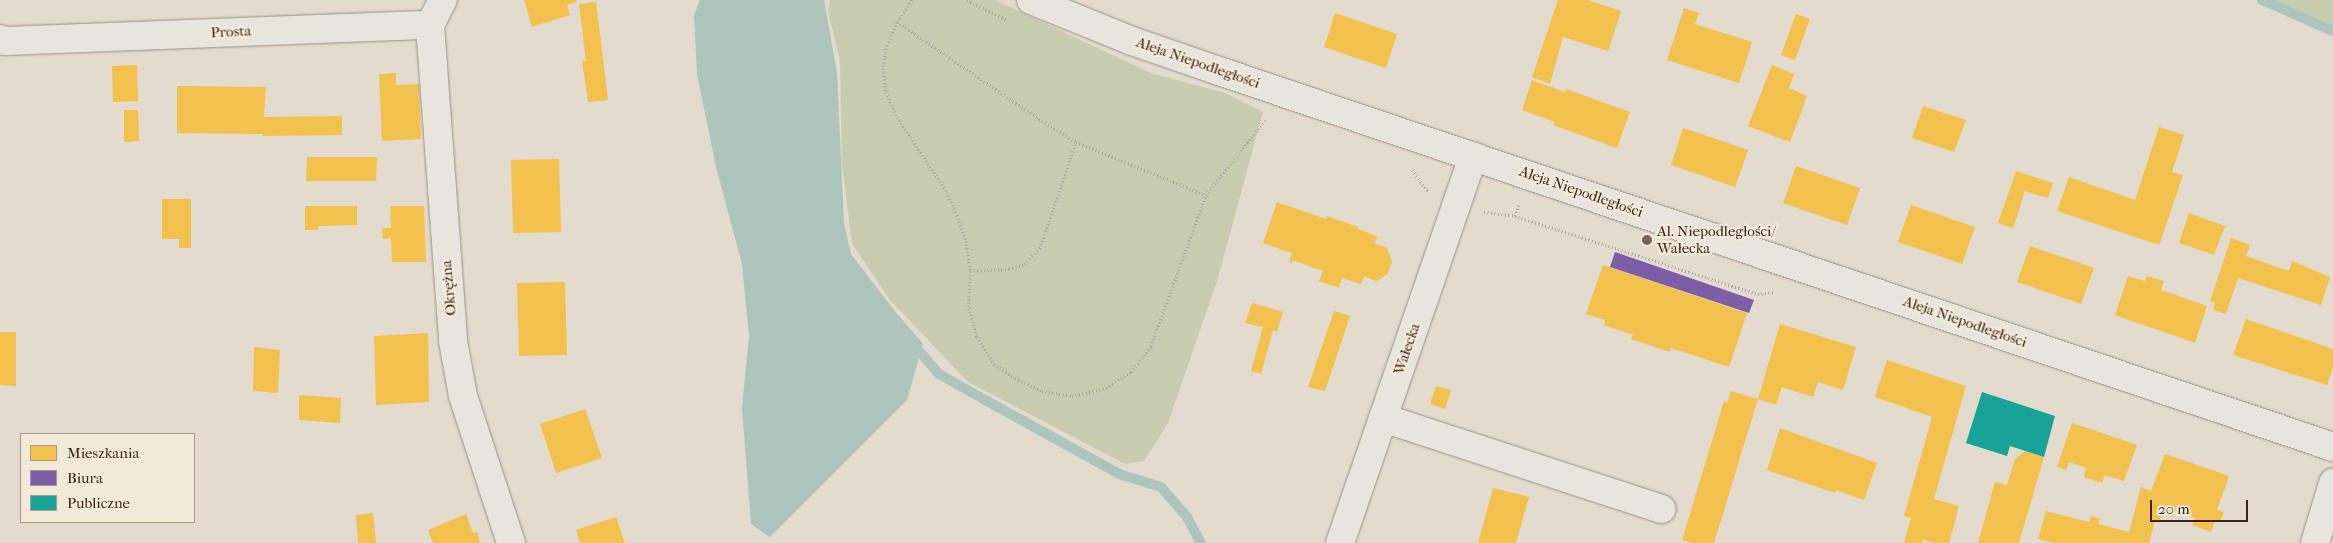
<!DOCTYPE html>
<meta charset="utf-8">
<style>
body{margin:0}
#map{position:relative;width:2333px;height:543px;overflow:hidden;background:#e3dbcd;font-family:"IM FELL French Canon",serif}
div>[style]{position:absolute}
[style*='--x']{left:calc(var(--x)*1px);top:calc(var(--y)*1px);width:calc(var(--w)*1px);rotate:calc(var(--a)*1deg)}
.green>*{inset:0;background:#c8cdb0}
.water>*{inset:0;background:#aec5bd}
.homes>*{inset:0;background:#f2c14e}
.offices>*{inset:0;background:#7b5ea7}
.public>*{inset:0;background:#17a398}
.stream>*{height:10px;margin:-5px;padding:0 5px;transform-origin:5px;border-radius:5px;background:#aec5bd}
.path>*{height:3px;margin-top:-1.5px;transform-origin:0;background:repeating-linear-gradient(90deg,#aaa59e 0 1px,transparent 0 3.5px)}
.roads{filter:drop-shadow(0 0 1px #999189) drop-shadow(0 0 1px #999189)}
.minor>*{height:28px;margin:-14px;padding:0 14px;transform-origin:14px;border-radius:14px;background:#e9e5de}
.dots>*{width:14px;height:14px;translate:-50% -50%;box-sizing:border-box;border:2px solid #f2ead9;border-radius:50%}
span{translate:-50% -50%;white-space:nowrap;text-align:center;line-height:1.15;-webkit-text-stroke:5px #f2ead9;paint-order:stroke}
.street-label{font-size:15px;color:#3a241d}
.poi-label{font-size:15px;color:#3a241d}
.left{translate:0 -50%;text-align:left}
.legend{position:absolute;left:20px;top:433px;width:175px;height:90px;box-sizing:border-box;background:#f2ead9;border:1px solid #a89b8e;margin:0;padding:6px 9px;list-style:none;font-size:15px;color:#3a241d}
.legend li{display:flex;align-items:center;gap:10px;height:25px}
.legend b{width:25px;border:1px solid #a89b8e}
.scale{position:absolute;left:2150px;top:500px;width:98px;height:22px;box-sizing:border-box;border:2px solid #3a241d;border-top:0;padding-left:6px;font-size:15px;line-height:18px;white-space:nowrap;color:#3a241d;-webkit-text-stroke:4px #f2ead9;paint-order:stroke}
</style>
<div id="map">
<div class="green">
<i style="clip-path:polygon(830px 0,995px 0,1151px 73px,1225px 93px,1263px 112px,1218px 278px,1168px 423px,1144px 461px,1125px 464px,968px 382px,890px 300px,852px 244px,842px 165px,840px 62px,828px 11px)"></i>
<i style="clip-path:polygon(2262px 0,2333px 0,2333px 31px)"></i>
</div>
<div class="water">
<i style="clip-path:polygon(700px 0,824px 0,837px 72px,844px 223px,851px 254px,894px 310px,923px 344px,907px 400px,770px 537px,751px 524px,742px 408px,749px 336px,742px 264px,716px 167px,697px 74px,694px 15px)"></i>
</div>
<div class="homes">
<i style="clip-path:polygon(524px 0,576px 0,577px 2px,567px 5px,570px 15px,532px 27px)"></i>
<i style="clip-path:polygon(1558px 0,1588px 0,1621px 11px,1608px 51px,1563px 37px,1550px 84px,1532px 77px)"></i>
<i style="clip-path:polygon(596px 2px,608px 100px,588px 102px,582px 61px,586px 61px,579px 4px)"></i>
<i style="clip-path:polygon(1684px 8px,1699px 13px,1695px 24px,1752px 42px,1739px 83px,1667px 60px)"></i>
<i style="clip-path:polygon(1335px 13px,1397px 34px,1386px 68px,1324px 47px)"></i>
<i style="clip-path:polygon(1796px 14px,1810px 19px,1795px 60px,1781px 55px)"></i>
<i style="clip-path:polygon(137px 65px,138px 101px,113px 102px,112px 66px)"></i>
<i style="clip-path:polygon(1772px 65px,1794px 74px,1789px 88px,1807px 96px,1790px 142px,1748px 126px)"></i>
<i style="clip-path:polygon(396px 73px,396px 85px,419px 84px,421px 139px,382px 141px,379px 74px)"></i>
<i style="clip-path:polygon(1532px 80px,1565px 92px,1566px 89px,1630px 112px,1617px 148px,1553px 125px,1555px 122px,1522px 110px)"></i>
<i style="clip-path:polygon(177px 86px,266px 87px,264px 117px,342px 116px,342px 135px,263px 136px,263px 134px,177px 133px)"></i>
<i style="clip-path:polygon(1923px 106px,1966px 120px,1954px 152px,1912px 138px)"></i>
<i style="clip-path:polygon(124px 110px,138px 110px,139px 141px,124px 142px)"></i>
<i style="clip-path:polygon(2159px 127px,2184px 135px,2172px 172px,2183px 175px,2159px 245px,2057px 211px,2069px 177px,2135px 200px)"></i>
<i style="clip-path:polygon(1683px 128px,1748px 150px,1735px 187px,1671px 165px)"></i>
<i style="clip-path:polygon(307px 157px,377px 157px,376px 181px,306px 181px)"></i>
<i style="clip-path:polygon(559px 159px,561px 232px,513px 233px,511px 160px)"></i>
<i style="clip-path:polygon(1796px 166px,1860px 188px,1847px 225px,1783px 203px)"></i>
<i style="clip-path:polygon(2016px 171px,2053px 183px,2048px 198px,2025px 191px,2013px 228px,1998px 223px)"></i>
<i style="clip-path:polygon(162px 199px,191px 199px,191px 248px,179px 248px,179px 239px,162px 239px)"></i>
<i style="clip-path:polygon(1277px 202px,1326px 219px,1327px 216px,1358px 227px,1358px 229px,1377px 236px,1375px 244px,1387px 248px,1392px 261px,1388px 274px,1376px 281px,1364px 276px,1361px 284px,1342px 278px,1339px 288px,1319px 281px,1323px 271px,1292px 260px,1292px 263px,1289px 262px,1292px 253px,1263px 243px)"></i>
<i style="clip-path:polygon(1911px 205px,1975px 227px,1962px 264px,1898px 242px)"></i>
<i style="clip-path:polygon(305px 206px,357px 206px,357px 225px,318px 226px,318px 230px,305px 230px)"></i>
<i style="clip-path:polygon(390px 206px,424px 206px,426px 262px,392px 262px,391px 238px,383px 239px,382px 228px,391px 228px)"></i>
<i style="clip-path:polygon(2189px 213px,2225px 226px,2214px 255px,2179px 243px)"></i>
<i style="clip-path:polygon(2231px 238px,2250px 245px,2246px 256px,2289px 271px,2292px 261px,2330px 277px,2321px 305px,2238px 278px,2226px 314px,2213px 310px,2215px 303px,2210px 301px)"></i>
<i style="clip-path:polygon(2030px 246px,2094px 268px,2081px 304px,2017px 282px)"></i>
<i style="clip-path:polygon(1603px 265px,1747px 313px,1729px 367px,1671px 348px,1670px 352px,1631px 339px,1633px 335px,1604px 325px,1605px 320px,1586px 314px)"></i>
<i style="clip-path:polygon(2128px 276px,2145px 281px,2147px 276px,2164px 281px,2161px 290px,2207px 306px,2195px 343px,2115px 315px)"></i>
<i style="clip-path:polygon(565px 282px,567px 355px,519px 356px,517px 283px)"></i>
<i style="clip-path:polygon(1252px 303px,1283px 312px,1277px 332px,1273px 330px,1261px 374px,1251px 371px,1263px 327px,1245px 323px)"></i>
<i style="clip-path:polygon(1334px 311px,1350px 316px,1325px 391px,1308px 387px)"></i>
<i style="clip-path:polygon(2246px 319px,2333px 349px,2333px 367px,2327px 385px,2233px 355px)"></i>
<i style="clip-path:polygon(1780px 324px,1856px 347px,1843px 390px,1818px 382px,1813px 397px,1782px 387px,1776px 405px,1758px 399px)"></i>
<i style="clip-path:polygon(0 332px,16px 332px,16px 386px,0 385px)"></i>
<i style="clip-path:polygon(428px 333px,429px 402px,376px 405px,374px 336px)"></i>
<i style="clip-path:polygon(254px 347px,280px 350px,278px 393px,253px 391px)"></i>
<i style="clip-path:polygon(1887px 360px,1966px 386px,1934px 499px,1959px 506px,1949px 543px,1934px 543px,1923px 540px,1922px 543px,1904px 543px,1911px 518px,1904px 516px,1932px 417px,1875px 397px)"></i>
<i style="clip-path:polygon(1436px 386px,1451px 390px,1445px 409px,1430px 404px)"></i>
<i style="clip-path:polygon(1731px 391px,1758px 399px,1714px 543px,1692px 543px,1682px 540px,1724px 401px,1727px 403px)"></i>
<i style="clip-path:polygon(299px 395px,341px 398px,340px 423px,299px 420px)"></i>
<i style="clip-path:polygon(585px 409px,602px 458px,556px 473px,540px 424px)"></i>
<i style="clip-path:polygon(2072px 423px,2137px 445px,2124px 481px,2105px 475px,2102px 483px,2084px 477px,2086px 468px,2069px 462px,2066px 470px,2057px 467px)"></i>
<i style="clip-path:polygon(1780px 428px,1877px 463px,1864px 500px,1836px 490px,1835px 493px,1767px 470px)"></i>
<i style="clip-path:polygon(2025px 451px,2044px 457px,2019px 543px,1978px 543px,1995px 482px,2007px 485px,2015px 459px)"></i>
<i style="clip-path:polygon(2165px 454px,2229px 476px,2217px 510px,2224px 512px,2220px 522px,2215px 521px,2211px 532px,2192px 525px,2195px 518px,2175px 511px,2173px 517px,2162px 514px,2159px 523px,2155px 521px,2149px 543px,2053px 543px,2038px 539px,2046px 511px,2089px 522px,2091px 516px,2100px 519px,2098px 524px,2129px 532px,2141px 487px,2151px 491px)"></i>
<i style="clip-path:polygon(1493px 488px,1529px 497px,1516px 543px,1478px 543px)"></i>
<i style="clip-path:polygon(373px 513px,376px 543px,358px 543px,356px 515px)"></i>
<i style="clip-path:polygon(466px 514px,473px 533px,477px 532px,480px 543px,433px 543px,428px 530px)"></i>
<i style="clip-path:polygon(616px 517px,625px 543px,580px 543px,576px 530px)"></i>
</div>
<div class="offices">
<i style="clip-path:polygon(1615px 252px,1754px 300px,1749px 313px,1610px 267px)"></i>
</div>
<div class="public">
<i style="clip-path:polygon(1982px 392px,2055px 416px,2044px 457px,2010px 446px,2007px 456px,1966px 443px)"></i>
</div>
<div class="stream">
<i style="--x:2262;--y:0;--w:77;--a:23.6"></i>
<i style="--x:913;--y:344;--w:40;--a:49"></i>
<i style="--x:939;--y:374;--w:55;--a:29.4"></i>
<i style="--x:987;--y:401;--w:151;--a:28.9"></i>
<i style="--x:1119;--y:474;--w:44;--a:17.2"></i>
<i style="--x:1161;--y:487;--w:40;--a:49"></i>
<i style="--x:1187;--y:517;--w:30;--a:62"></i>
</div>
<div class="path">
<i style="--x:912;--y:0;--w:27;--a:124"></i>
<i style="--x:897;--y:22;--w:25;--a:113"></i>
<i style="--x:887;--y:45;--w:20;--a:101"></i>
<i style="--x:883;--y:65;--w:27;--a:84"></i>
<i style="--x:886;--y:92;--w:27;--a:66"></i>
<i style="--x:897;--y:117;--w:90;--a:56.3"></i>
<i style="--x:947;--y:192;--w:25;--a:67"></i>
<i style="--x:957;--y:215;--w:28;--a:71"></i>
<i style="--x:966;--y:241;--w:30;--a:82"></i>
<i style="--x:970;--y:271;--w:37;--a:92"></i>
<i style="--x:969;--y:308;--w:30;--a:75"></i>
<i style="--x:977;--y:337;--w:32;--a:58"></i>
<i style="--x:994;--y:364;--w:25;--a:34"></i>
<i style="--x:1015;--y:378;--w:30;--a:26"></i>
<i style="--x:1042;--y:391;--w:30;--a:9"></i>
<i style="--x:1072;--y:396;--w:32;--a:-13"></i>
<i style="--x:1103;--y:389;--w:33;--a:-31"></i>
<i style="--x:1131;--y:372;--w:33;--a:-52"></i>
<i style="--x:1151;--y:346;--w:161;--a:-70"></i>
<i style="--x:1206;--y:195;--w:97;--a:-51.7"></i>
<i style="--x:967;--y:0;--w:45;--a:26.6"></i>
<i style="--x:897;--y:22;--w:172;--a:34.3"></i>
<i style="--x:1039;--y:119;--w:44;--a:31.9"></i>
<i style="--x:1076;--y:142;--w:140;--a:22.2"></i>
<i style="--x:1412;--y:170;--w:26;--a:53"></i>
<i style="--x:1484;--y:212;--w:31;--a:7"></i>
<i style="--x:1515;--y:216;--w:255;--a:17.8"></i>
<i style="--x:1758;--y:294;--w:17;--a:-7"></i>
<i style="--x:1515;--y:216;--w:13;--a:-72"></i>
<i style="--x:970;--y:271;--w:39;--a:-3"></i>
<i style="--x:1009;--y:269;--w:17;--a:-17"></i>
<i style="--x:1025;--y:264;--w:22;--a:-47"></i>
<i style="--x:1040;--y:248;--w:112;--a:-71.2"></i>
</div>
<div class="roads">
<div class="minor">
<i style="--x:1031;--y:0;--w:109;--a:22.1"></i>
<i style="--x:1132;--y:41;--w:92;--a:19"></i>
<i style="--x:1219;--y:71;--w:1176;--a:18.65"></i>
<i style="--x:430;--y:25;--w:317;--a:85.8"></i>
<i style="--x:453;--y:341;--w:56;--a:79.7"></i>
<i style="--x:463;--y:396;--w:155;--a:71.9"></i>
<i style="--x:0;--y:39;--w:5;--a:22"></i>
<i style="--x:5;--y:41;--w:425;--a:-2.2"></i>
<i style="--x:430;--y:25;--w:28;--a:-63"></i>
<i style="--x:1383;--y:418;--w:293;--a:18.1"></i>
<i style="--x:1340;--y:543;--w:409;--a:-71"></i>
<i style="--x:2315;--y:543;--w:63;--a:-73.3"></i>
</div>
</div>
<div class="dots">
<i style="left:1647px;top:240px;background:#75645b"></i>
</div>
<div class="street-label">
<span style="left:231px;top:32px;rotate:-3deg">Prosta</span>
<span style="left:1198px;top:63px;rotate:19deg">Aleja Niepodległości</span>
<span style="left:1581px;top:192px;rotate:19deg">Aleja Niepodległości</span>
<span style="left:449px;top:288px;rotate:-95deg">Okrężna</span>
<span style="left:1965px;top:322px;rotate:19deg">Aleja Niepodległości</span>
<span style="left:1407px;top:349px;rotate:-71deg">Wałecka</span>
</div>
<div class="poi-label">
<span class="left" style="left:1657px;top:240px">Al. Niepodległości/<br>Wałecka</span>
</div>
<ul class="legend">
<li><b style="height:14px;background:#f2c14e"></b>Mieszkania</li>
<li><b style="height:14px;background:#7b5ea7"></b>Biura</li>
<li><b style="height:14px;background:#17a398"></b>Publiczne</li>
</ul>
<div class="scale">20 m</div>
</div>
